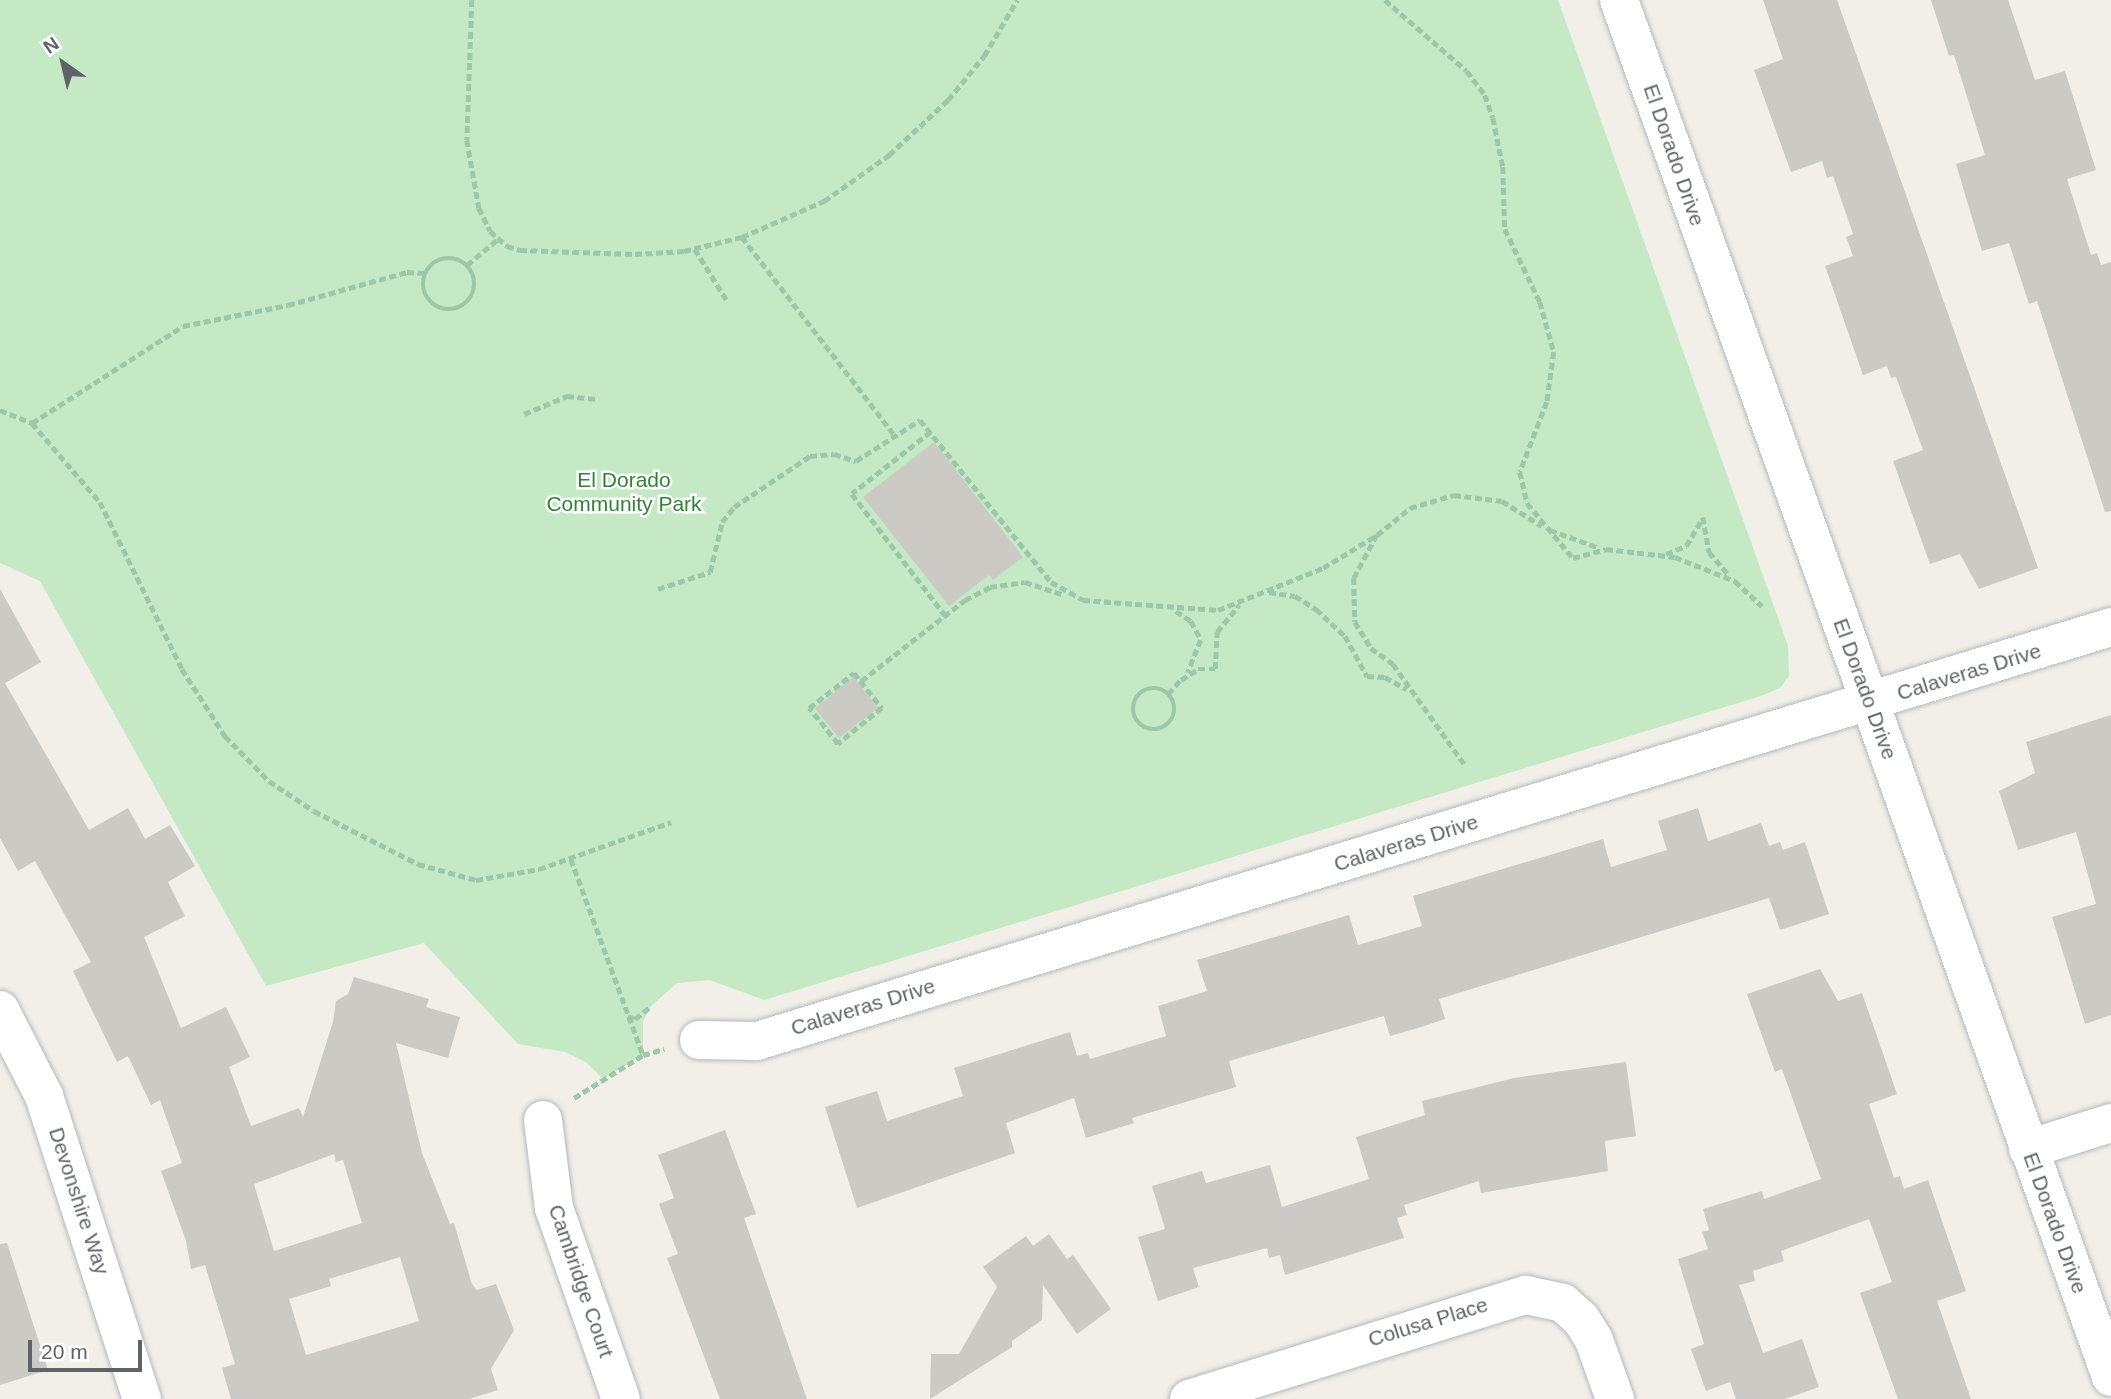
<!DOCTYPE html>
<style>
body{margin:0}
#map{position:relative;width:2111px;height:1399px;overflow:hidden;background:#f1efe8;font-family:Helvetica,sans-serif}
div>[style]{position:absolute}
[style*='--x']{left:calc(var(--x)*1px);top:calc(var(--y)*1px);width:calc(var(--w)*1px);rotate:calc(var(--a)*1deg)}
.green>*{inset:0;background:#c5e8c5}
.building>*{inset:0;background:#cccac5}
.path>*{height:4.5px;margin-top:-2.25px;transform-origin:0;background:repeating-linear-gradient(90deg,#9cc7a9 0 7px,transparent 0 10.5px)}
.path>.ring{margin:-2.25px;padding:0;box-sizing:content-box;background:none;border:4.5px solid #9cc7a9;border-radius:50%}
.roads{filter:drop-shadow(0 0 2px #b5b8bc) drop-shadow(0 0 2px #b5b8bc)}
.street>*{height:38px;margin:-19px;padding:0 19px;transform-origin:19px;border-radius:19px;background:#fff}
.secondary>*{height:38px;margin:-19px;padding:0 19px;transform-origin:19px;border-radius:19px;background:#fff}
span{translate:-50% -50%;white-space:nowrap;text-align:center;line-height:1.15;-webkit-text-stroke:5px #fff;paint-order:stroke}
.street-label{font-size:21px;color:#5f6368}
.park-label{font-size:21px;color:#348238}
.north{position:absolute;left:28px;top:28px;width:70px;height:70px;-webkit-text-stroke:5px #fff;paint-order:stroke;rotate:326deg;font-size:19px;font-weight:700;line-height:28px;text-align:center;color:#5f6368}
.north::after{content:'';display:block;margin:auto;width:24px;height:32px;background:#5f6368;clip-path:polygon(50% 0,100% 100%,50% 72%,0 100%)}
.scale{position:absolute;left:28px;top:1340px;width:114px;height:32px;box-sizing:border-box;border:4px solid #5f6368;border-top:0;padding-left:9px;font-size:21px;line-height:24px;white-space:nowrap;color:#5f6368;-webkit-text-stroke:5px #fff;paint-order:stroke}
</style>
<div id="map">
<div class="green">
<i style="clip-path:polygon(0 0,1558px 0,1788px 646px,1789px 676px,1780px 688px,1761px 696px,764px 1000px,710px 980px,677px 983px,651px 1006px,643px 1021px,643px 1055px,603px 1079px,586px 1062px,565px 1052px,518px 1044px,424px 943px,266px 986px,40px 581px,0 563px)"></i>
</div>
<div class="building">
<i style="clip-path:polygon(1763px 0,1837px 0,2038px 568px,1979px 589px,1960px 554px,1930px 564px,1893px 461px,1923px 450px,1896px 377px,1891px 378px,1887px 366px,1863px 375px,1825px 266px,1853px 256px,1846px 237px,1853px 234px,1833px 176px,1827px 178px,1822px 161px,1791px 172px,1754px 70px,1783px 59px)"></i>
<i style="clip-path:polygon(1931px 0,2008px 0,2035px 80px,2065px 71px,2096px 170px,2067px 179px,2091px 255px,2097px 253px,2101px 265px,2111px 262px,2111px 511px,2105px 512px,2037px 301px,2029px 304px,2009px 243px,1982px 251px,1956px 164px,1985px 155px,1954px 55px,1949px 56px)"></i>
<i style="clip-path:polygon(934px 442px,1023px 557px,993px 580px,989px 575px,949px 606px,863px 497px)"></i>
<i style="clip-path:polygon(evenodd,0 589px,41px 662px,5px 683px,89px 830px,128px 808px,145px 839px,170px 825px,195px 866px,168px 882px,185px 916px,144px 937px,181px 1028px,226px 1007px,250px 1057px,229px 1067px,251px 1126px,299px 1108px,303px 1117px,333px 1022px,336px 1001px,348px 994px,354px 977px,429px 999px,426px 1007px,460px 1017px,448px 1058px,396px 1043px,422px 1153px,450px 1224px,454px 1223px,472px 1284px,477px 1290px,496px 1284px,514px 1330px,491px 1369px,498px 1390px,469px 1399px,231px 1399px,222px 1368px,235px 1364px,205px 1265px,191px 1269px,186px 1241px,161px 1171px,182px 1163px,160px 1100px,151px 1105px,128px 1056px,117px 1062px,73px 971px,91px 962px,35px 861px,18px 871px,0 838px,0 589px,334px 1154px,336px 1162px,343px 1160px,362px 1223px,274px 1251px,254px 1184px,334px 1154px,0 589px,400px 1257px,419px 1321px,306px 1355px,289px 1299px,331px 1286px,329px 1279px,400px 1257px)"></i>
<i style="clip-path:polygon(854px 677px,878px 708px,839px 738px,815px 708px)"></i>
<i style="clip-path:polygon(2111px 715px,2111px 1015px,2085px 1024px,2052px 917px,2096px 904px,2076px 832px,2018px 850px,1999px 791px,2035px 773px,2026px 742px)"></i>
<i style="clip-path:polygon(1698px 808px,1708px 841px,1761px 823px,1769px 846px,1780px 842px,1783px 850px,1805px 842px,1829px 914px,1780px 930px,1769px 898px,1439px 999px,1445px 1019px,1418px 1028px,1390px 1036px,1384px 1016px,1229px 1061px,1236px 1087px,1132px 1118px,1134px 1123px,1086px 1138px,1074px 1098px,1006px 1123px,1015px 1153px,857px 1208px,825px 1107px,877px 1091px,887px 1121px,963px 1096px,954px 1068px,1070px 1032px,1077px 1056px,1088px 1053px,1090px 1059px,1166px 1036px,1158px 1006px,1207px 991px,1197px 960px,1349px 915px,1358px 945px,1422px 926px,1413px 896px,1603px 839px,1611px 867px,1667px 850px,1658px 821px)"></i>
<i style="clip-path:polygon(1820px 969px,1838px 1001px,1862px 993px,1897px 1094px,1869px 1104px,1894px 1178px,1900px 1176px,1904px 1189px,1928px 1180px,1966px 1291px,1937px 1301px,1971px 1399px,1898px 1399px,1860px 1293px,1892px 1282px,1869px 1219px,1781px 1251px,1784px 1261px,1753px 1271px,1755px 1281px,1739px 1285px,1763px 1353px,1802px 1339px,1819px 1387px,1785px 1399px,1736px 1399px,1730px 1382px,1706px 1391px,1691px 1349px,1704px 1344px,1678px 1259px,1708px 1249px,1702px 1232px,1709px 1230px,1703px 1209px,1762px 1191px,1764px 1199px,1821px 1179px,1782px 1069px,1775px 1072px,1747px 994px)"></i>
<i style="clip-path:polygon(1626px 1062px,1636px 1136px,1605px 1141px,1608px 1171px,1481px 1193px,1479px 1181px,1404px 1205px,1407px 1215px,1397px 1218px,1404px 1238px,1285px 1275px,1280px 1255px,1269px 1258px,1267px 1248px,1193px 1268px,1199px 1287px,1158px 1301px,1138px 1237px,1165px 1229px,1152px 1186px,1202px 1171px,1206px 1183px,1270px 1165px,1282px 1207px,1369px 1179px,1356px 1137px,1425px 1115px,1422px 1101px,1514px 1078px)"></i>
<i style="clip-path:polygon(725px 1130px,756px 1214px,744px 1218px,807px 1399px,720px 1399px,667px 1258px,678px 1254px,659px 1204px,674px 1198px,658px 1155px)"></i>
<i style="clip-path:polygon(1049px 1234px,1067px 1259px,1073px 1255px,1111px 1309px,1077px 1334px,1043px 1285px,1042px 1320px,1012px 1341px,1012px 1347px,930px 1399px,931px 1354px,959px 1354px,997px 1287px,983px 1267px,1026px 1236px,1033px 1246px)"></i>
<i style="clip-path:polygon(7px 1243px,48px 1370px,0 1385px,0 1244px)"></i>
</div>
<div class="path">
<i style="--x:472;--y:0;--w:140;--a:92"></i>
<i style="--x:467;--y:140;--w:69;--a:80"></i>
<i style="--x:479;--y:208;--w:25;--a:64"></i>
<i style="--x:490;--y:231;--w:23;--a:41"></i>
<i style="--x:507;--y:246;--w:14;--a:17"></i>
<i style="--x:520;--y:250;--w:115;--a:2"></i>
<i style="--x:635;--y:254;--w:49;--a:-3.5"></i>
<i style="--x:684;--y:251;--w:60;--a:-13.6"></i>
<i style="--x:742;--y:237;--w:90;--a:-23.7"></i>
<i style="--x:824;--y:201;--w:80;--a:-35.3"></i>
<i style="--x:889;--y:155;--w:81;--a:-43"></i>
<i style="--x:948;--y:100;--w:57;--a:-50.7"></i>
<i style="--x:984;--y:56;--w:65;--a:-59.5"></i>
<i style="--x:1385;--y:0;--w:108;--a:40.9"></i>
<i style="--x:1467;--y:71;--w:30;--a:53"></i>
<i style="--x:1485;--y:95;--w:24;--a:71"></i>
<i style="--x:1493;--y:118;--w:50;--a:78.5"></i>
<i style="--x:1503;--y:167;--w:62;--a:88.2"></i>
<i style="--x:1505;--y:229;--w:81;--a:64.4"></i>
<i style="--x:1540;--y:302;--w:52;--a:74.4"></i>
<i style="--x:1554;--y:352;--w:50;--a:98"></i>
<i style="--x:1547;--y:402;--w:75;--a:111.1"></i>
<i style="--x:1520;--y:472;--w:32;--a:77"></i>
<i style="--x:1527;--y:503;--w:72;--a:50.1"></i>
<i style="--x:1573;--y:558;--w:34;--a:-15"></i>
<i style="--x:1606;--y:549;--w:69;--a:6.6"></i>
<i style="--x:1675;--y:557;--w:65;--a:21.8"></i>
<i style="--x:1735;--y:581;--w:37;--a:43"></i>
<i style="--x:742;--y:237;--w:251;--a:52.4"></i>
<i style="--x:695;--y:249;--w:62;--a:58.1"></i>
<i class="ring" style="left:423px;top:258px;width:47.5px;height:47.5px"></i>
<i style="--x:467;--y:265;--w:39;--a:-40"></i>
<i style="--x:0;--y:410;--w:35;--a:22"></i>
<i style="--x:32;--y:423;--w:104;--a:49.3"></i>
<i style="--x:100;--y:502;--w:186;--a:63.8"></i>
<i style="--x:182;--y:669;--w:80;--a:57.3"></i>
<i style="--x:225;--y:736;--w:63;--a:45.6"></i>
<i style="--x:269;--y:781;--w:54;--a:33.7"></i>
<i style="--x:314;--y:811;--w:117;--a:27"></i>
<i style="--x:418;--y:864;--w:60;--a:15.4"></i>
<i style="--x:476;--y:880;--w:64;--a:-9.9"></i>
<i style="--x:539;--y:869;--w:140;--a:-19.6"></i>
<i style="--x:524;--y:414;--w:47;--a:-22.7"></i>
<i style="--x:567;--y:396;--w:30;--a:6"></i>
<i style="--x:32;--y:423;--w:179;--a:-32.7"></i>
<i style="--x:183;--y:326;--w:107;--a:-11.3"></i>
<i style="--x:288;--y:305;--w:123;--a:-15.5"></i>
<i style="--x:407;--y:272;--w:17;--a:3"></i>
<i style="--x:931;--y:432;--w:100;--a:141.9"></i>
<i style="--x:852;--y:494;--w:153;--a:52.5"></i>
<i style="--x:1703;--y:517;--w:36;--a:80"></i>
<i style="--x:1709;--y:552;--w:30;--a:49"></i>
<i style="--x:1550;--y:530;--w:50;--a:19.9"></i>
<i style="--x:1377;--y:535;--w:43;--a:-39.3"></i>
<i style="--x:1410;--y:508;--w:46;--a:-16.5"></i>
<i style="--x:1454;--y:495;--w:48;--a:7.1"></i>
<i style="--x:1502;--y:501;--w:47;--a:32"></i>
<i style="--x:1666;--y:554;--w:22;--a:-22"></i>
<i style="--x:1686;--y:546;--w:29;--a:-59"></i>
<i style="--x:658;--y:589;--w:55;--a:-18.1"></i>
<i style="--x:710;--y:572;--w:51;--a:-76.5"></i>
<i style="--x:722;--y:522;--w:19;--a:-51"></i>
<i style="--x:734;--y:507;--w:92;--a:-33.9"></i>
<i style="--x:810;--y:456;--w:24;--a:-5"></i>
<i style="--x:834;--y:454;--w:23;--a:18"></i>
<i style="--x:856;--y:461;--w:76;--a:-32.6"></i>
<i style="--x:920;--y:420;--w:208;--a:51"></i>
<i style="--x:1051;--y:582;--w:37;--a:29"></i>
<i style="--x:1083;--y:600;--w:135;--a:4.2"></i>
<i style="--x:1218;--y:610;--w:113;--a:-21.8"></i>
<i style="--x:1323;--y:568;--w:63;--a:-31.4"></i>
<i style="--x:1377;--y:535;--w:49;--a:118.1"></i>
<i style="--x:1354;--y:578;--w:44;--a:88.7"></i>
<i style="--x:1355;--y:622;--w:31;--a:58"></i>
<i style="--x:1371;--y:648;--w:27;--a:36"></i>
<i style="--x:1393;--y:664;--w:124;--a:54.5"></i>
<i style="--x:1269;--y:592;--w:26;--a:9"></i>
<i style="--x:1295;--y:596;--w:25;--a:32"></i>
<i style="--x:1316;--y:609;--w:40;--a:43"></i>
<i style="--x:1345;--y:636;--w:46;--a:61.2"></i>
<i style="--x:1367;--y:676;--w:18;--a:3"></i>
<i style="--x:1385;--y:677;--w:25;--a:29"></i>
<i style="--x:1176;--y:611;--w:18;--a:34"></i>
<i style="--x:1191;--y:621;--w:21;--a:62"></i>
<i style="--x:1201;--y:640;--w:35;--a:112"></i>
<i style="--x:854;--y:673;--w:45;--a:51.3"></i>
<i style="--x:882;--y:708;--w:57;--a:140.7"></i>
<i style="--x:838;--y:744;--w:46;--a:-128.9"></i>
<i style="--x:809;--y:708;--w:57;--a:-37.9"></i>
<i style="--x:1181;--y:680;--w:20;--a:-33"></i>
<i style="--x:1198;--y:669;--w:17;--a:0"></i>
<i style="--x:1215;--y:669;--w:37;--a:-87"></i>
<i style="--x:1217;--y:632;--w:35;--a:-51"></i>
<i style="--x:861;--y:681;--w:132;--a:-37.9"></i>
<i style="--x:965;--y:600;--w:28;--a:-27"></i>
<i style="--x:990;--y:587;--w:35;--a:-8"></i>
<i style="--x:1025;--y:582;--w:41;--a:18.4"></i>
<i class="ring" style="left:1133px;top:688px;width:37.5px;height:37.5px"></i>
<i style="--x:1168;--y:694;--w:21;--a:-49"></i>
<i style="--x:571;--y:859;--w:209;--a:69.8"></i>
<i style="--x:628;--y:1016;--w:8;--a:23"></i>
<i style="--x:635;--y:1019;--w:21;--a:-39"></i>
<i style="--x:574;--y:1098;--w:81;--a:-31.9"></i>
<i style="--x:643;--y:1055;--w:22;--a:-16"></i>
</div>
<div class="roads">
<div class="street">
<i style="--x:0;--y:1010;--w:97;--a:62.9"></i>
<i style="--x:44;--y:1096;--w:318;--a:72.1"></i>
<i style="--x:699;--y:1040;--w:58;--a:1"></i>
<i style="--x:757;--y:1041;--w:1416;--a:-17"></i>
<i style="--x:543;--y:1120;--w:89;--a:82.9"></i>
<i style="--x:554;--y:1208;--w:202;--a:70.7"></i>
<i style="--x:2028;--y:1149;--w:87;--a:-17.4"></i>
<i style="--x:1189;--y:1399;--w:353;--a:-17.2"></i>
<i style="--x:1526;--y:1295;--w:38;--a:12"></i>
<i style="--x:1563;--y:1303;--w:24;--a:42"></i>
<i style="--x:1581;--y:1319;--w:25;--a:58"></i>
<i style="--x:1594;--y:1340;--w:63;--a:70.4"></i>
</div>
<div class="secondary">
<i style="--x:1619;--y:0;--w:1462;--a:70.34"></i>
</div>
</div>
<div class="street-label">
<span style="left:1674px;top:155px;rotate:71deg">El Dorado Drive</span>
<span style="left:1969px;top:672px;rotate:-17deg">Calaveras Drive</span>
<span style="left:1865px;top:689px;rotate:70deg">El Dorado Drive</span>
<span style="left:1406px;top:843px;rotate:-17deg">Calaveras Drive</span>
<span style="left:863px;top:1007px;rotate:-17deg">Calaveras Drive</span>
<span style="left:79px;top:1201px;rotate:72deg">Devonshire Way</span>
<span style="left:2055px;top:1223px;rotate:70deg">El Dorado Drive</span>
<span style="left:581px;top:1281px;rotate:71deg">Cambridge Court</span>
<span style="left:1428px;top:1322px;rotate:-17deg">Colusa Place</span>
</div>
<div class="park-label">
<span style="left:624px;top:492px">El Dorado<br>Community Park</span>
</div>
<div class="north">N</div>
<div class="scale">20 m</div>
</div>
